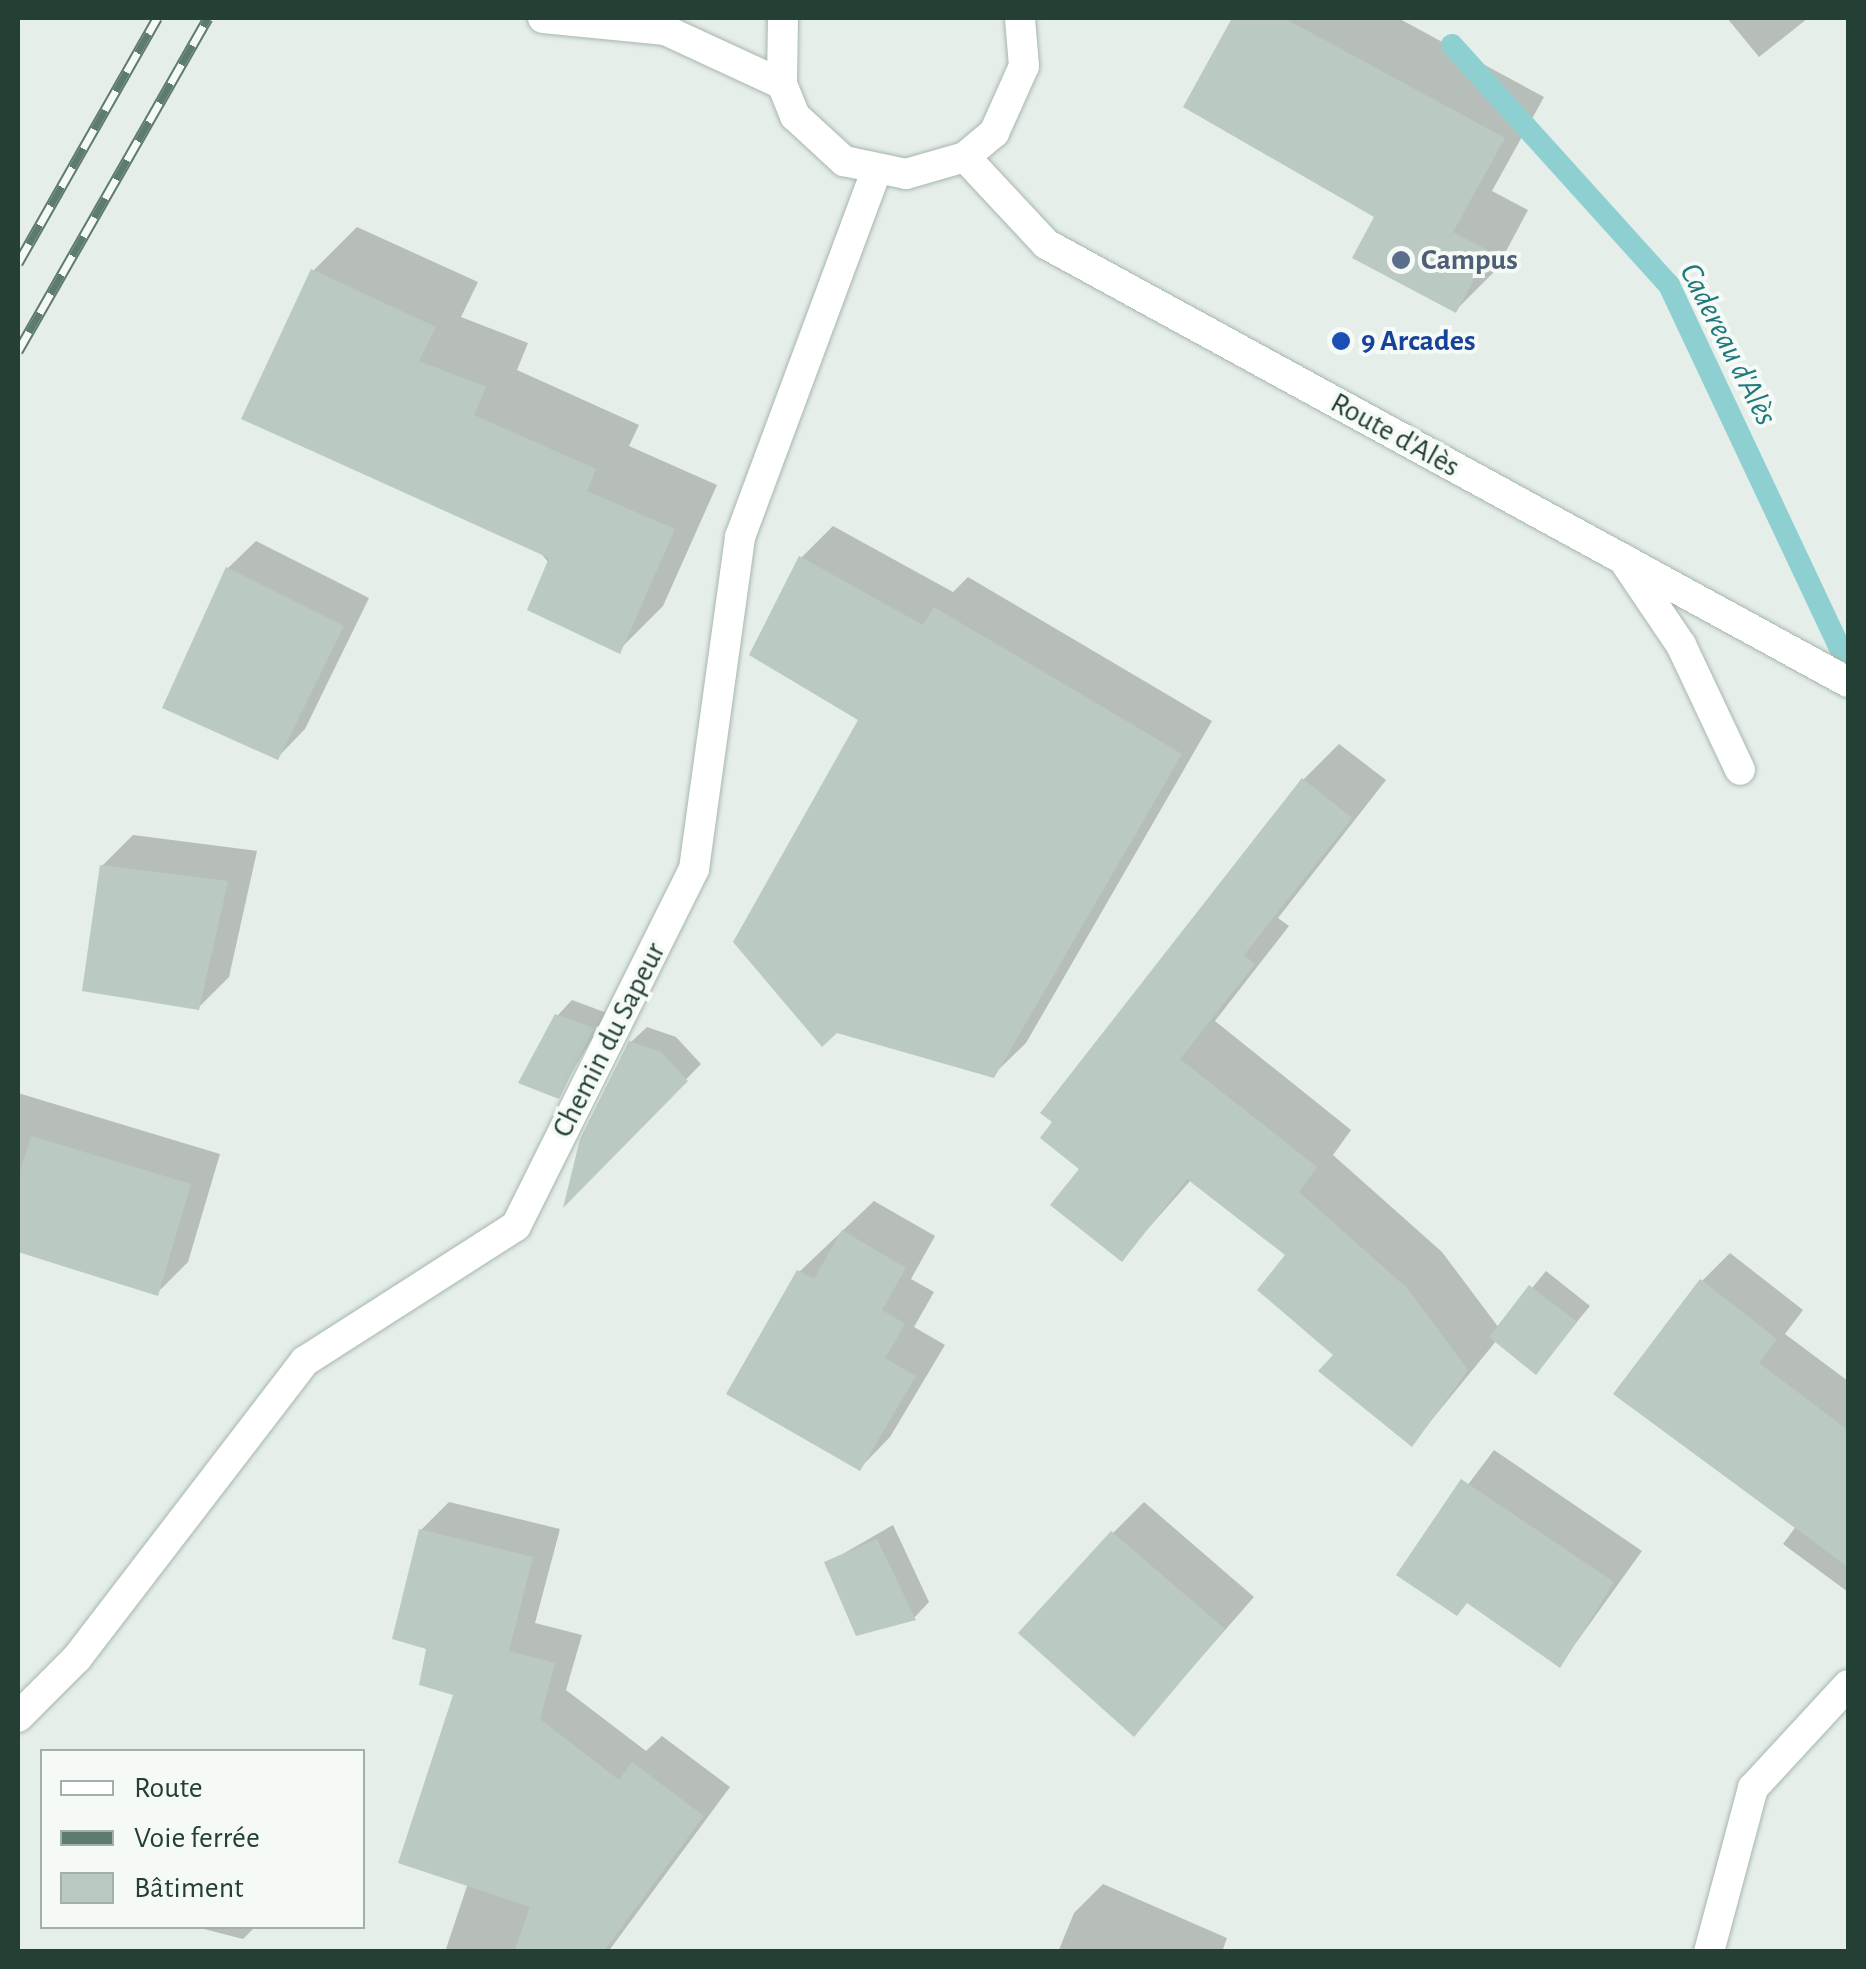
<!DOCTYPE html>
<meta charset="utf-8">
<style>
body{margin:0}
#map{position:relative;width:1866px;height:1969px;overflow:hidden;background:#e5eee8;font-family:"Alegreya Sans",sans-serif}
div>[style]{position:absolute}
[style*='--x']{left:calc(var(--x)*1px);top:calc(var(--y)*1px);width:calc(var(--w)*1px);rotate:calc(var(--a)*1deg)}
.shadow>*{inset:0;background:#0003}
.stream>*{height:22px;margin:-11px;padding:0 11px;transform-origin:11px;border-radius:11px;background:#8ed0d2}
.building>*{inset:0;background:#bac9c1}
.roads{filter:drop-shadow(0 0 2px #a7b6ae) drop-shadow(0 0 2px #a7b6ae)}
.street>*{height:30px;margin:-15px;padding:0 15px;transform-origin:15px;border-radius:15px;background:#fff}
.secondary>*{height:30px;margin:-15px;padding:0 15px;transform-origin:15px;border-radius:15px;background:#fff}
.rail>*{height:11px;margin-top:-5.5px;transform-origin:0;background:repeating-linear-gradient(90deg,#f5faf7 0 22px,#5e7b70 0 44px);box-sizing:border-box;border-block:2px solid #5e7b70}
.dots>*{width:28px;height:28px;translate:-50% -50%;box-sizing:border-box;border:5px solid #f5faf7;border-radius:50%}
span{translate:-50% -50%;white-space:nowrap;text-align:center;line-height:1.15;-webkit-text-stroke:8px #f5faf7;paint-order:stroke}
.service-label{font-size:30px;color:#4e5e75;font-weight:700}
.left{translate:0 -50%;text-align:left}
.transit-label{font-size:30px;color:#164399;font-weight:700}
.street-label{font-size:30px;color:#244034}
.water-label{font-size:32px;color:#1e787c;font-style:italic}
.frame{position:absolute;inset:0;border:20px solid #244034;pointer-events:none}
.legend{position:absolute;left:40px;top:1749px;width:325px;height:180px;box-sizing:border-box;background:#f5faf7;border:2px solid #a1b0a9;margin:0;padding:12px 18px;list-style:none;font-size:30px;color:#244034}
.legend li{display:flex;align-items:center;gap:20px;height:50px}
.legend b{width:50px;border:2px solid #a1b0a9}
</style>
<div id="map">
<div class="shadow">
<i style="clip-path:polygon(1235px 18px,1398px 18px,1544px 97px,1492px 191px,1528px 210px,1496px 270px,1456px 310px,1377px 216px,1186px 106px)"></i>
<i style="clip-path:polygon(1727px 18px,1808px 18px,1759px 57px)"></i>
<i style="clip-path:polygon(357px 227px,478px 282px,461px 317px,528px 343px,517px 370px,639px 425px,629px 446px,717px 485px,663px 606px,619px 650px,313px 271px)"></i>
<i style="clip-path:polygon(833px 526px,953px 592px,968px 577px,1212px 721px,1026px 1043px,993px 1075px,801px 558px)"></i>
<i style="clip-path:polygon(256px 541px,369px 598px,305px 729px,278px 757px,228px 568px)"></i>
<i style="clip-path:polygon(1339px 744px,1386px 780px,1278px 918px,1289px 926px,1215px 1021px,1351px 1130px,1333px 1155px,1442px 1252px,1499px 1328px,1546px 1271px,1590px 1306px,1536px 1371px,1497px 1340px,1412px 1444px,1336px 1355px,1289px 1254px,1191px 1180px,1122px 1258px,1082px 1168px,1303px 780px)"></i>
<i style="clip-path:polygon(133px 835px,257px 851px,229px 977px,198px 1008px,102px 866px)"></i>
<i style="clip-path:polygon(572px 1000px,607px 1013px,558px 1096px,557px 1016px)"></i>
<i style="clip-path:polygon(647px 1027px,676px 1037px,701px 1064px,568px 1200px,631px 1042px)"></i>
<i style="clip-path:polygon(18px 1093px,220px 1154px,188px 1262px,157px 1293px,18px 1250px)"></i>
<i style="clip-path:polygon(874px 1201px,935px 1236px,911px 1279px,934px 1292px,914px 1327px,945px 1345px,890px 1437px,860px 1468px,799px 1272px)"></i>
<i style="clip-path:polygon(1730px 1253px,1803px 1310px,1785px 1334px,1848px 1381px,1848px 1592px,1783px 1544px,1797px 1525px,1702px 1281px)"></i>
<i style="clip-path:polygon(1494px 1450px,1642px 1551px,1560px 1665px,1469px 1601px,1400px 1575px)"></i>
<i style="clip-path:polygon(449px 1502px,560px 1529px,535px 1623px,582px 1635px,566px 1690px,646px 1751px,662px 1736px,730px 1787px,608px 1952px,445px 1952px,468px 1883px,456px 1693px,429px 1648px,421px 1530px)"></i>
<i style="clip-path:polygon(1144px 1502px,1254px 1597px,1134px 1734px,1113px 1533px)"></i>
<i style="clip-path:polygon(893px 1525px,929px 1602px,914px 1618px,827px 1563px)"></i>
<i style="clip-path:polygon(1103px 1884px,1227px 1938px,1222px 1952px,1058px 1952px,1074px 1913px)"></i>
<i style="clip-path:polygon(192px 1926px,256px 1926px,243px 1939px)"></i>
</div>
<div class="stream">
<i style="--x:1452;--y:45;--w:324;--a:47.9"></i>
<i style="--x:1669;--y:285;--w:421;--a:64.8"></i>
</div>
<div class="building">
<i style="clip-path:polygon(1232px 18px,1284px 18px,1505px 138px,1453px 232px,1489px 251px,1456px 313px,1352px 258px,1374px 217px,1183px 107px)"></i>
<i style="clip-path:polygon(311px 269px,436px 327px,419px 361px,486px 387px,474px 415px,596px 469px,587px 491px,675px 529px,620px 654px,527px 610px,549px 558px,241px 419px)"></i>
<i style="clip-path:polygon(799px 556px,923px 625px,934px 607px,1182px 754px,994px 1078px,837px 1033px,822px 1047px,733px 942px,858px 720px,749px 655px)"></i>
<i style="clip-path:polygon(226px 567px,344px 626px,278px 760px,162px 708px)"></i>
<i style="clip-path:polygon(1302px 778px,1352px 818px,1244px 955px,1255px 964px,1180px 1059px,1317px 1167px,1299px 1192px,1407px 1288px,1468px 1370px,1412px 1447px,1318px 1371px,1333px 1355px,1257px 1290px,1285px 1255px,1187px 1179px,1122px 1262px,1050px 1205px,1079px 1169px,1040px 1138px,1052px 1122px,1040px 1113px)"></i>
<i style="clip-path:polygon(100px 865px,228px 881px,199px 1010px,82px 991px)"></i>
<i style="clip-path:polygon(555px 1014px,594px 1028px,559px 1099px,518px 1083px)"></i>
<i style="clip-path:polygon(629px 1041px,661px 1052px,688px 1081px,563px 1208px,580px 1139px)"></i>
<i style="clip-path:polygon(31px 1136px,191px 1184px,158px 1296px,18px 1252px,18px 1178px)"></i>
<i style="clip-path:polygon(842px 1230px,906px 1268px,882px 1310px,905px 1324px,885px 1358px,916px 1376px,860px 1471px,726px 1394px,797px 1270px,814px 1279px)"></i>
<i style="clip-path:polygon(1700px 1279px,1777px 1339px,1759px 1363px,1848px 1430px,1848px 1567px,1613px 1394px)"></i>
<i style="clip-path:polygon(1529px 1285px,1577px 1322px,1536px 1375px,1489px 1337px)"></i>
<i style="clip-path:polygon(1461px 1479px,1614px 1582px,1560px 1668px,1467px 1603px,1457px 1616px,1396px 1575px)"></i>
<i style="clip-path:polygon(419px 1529px,533px 1557px,509px 1651px,555px 1663px,540px 1719px,619px 1780px,632px 1762px,704px 1816px,603px 1952px,514px 1952px,530px 1907px,398px 1863px,453px 1695px,419px 1685px,426px 1649px,392px 1639px)"></i>
<i style="clip-path:polygon(1111px 1531px,1225px 1629px,1134px 1737px,1018px 1633px)"></i>
<i style="clip-path:polygon(877px 1539px,916px 1620px,856px 1636px,824px 1562px)"></i>
</div>
<div class="roads">
<div class="street">
<i style="--x:1623;--y:559;--w:104;--a:56"></i>
<i style="--x:1681;--y:645;--w:138;--a:64.7"></i>
<i style="--x:18;--y:1717;--w:83;--a:-45"></i>
<i style="--x:77;--y:1658;--w:374;--a:-52.5"></i>
<i style="--x:305;--y:1361;--w:250;--a:-32.6"></i>
<i style="--x:516;--y:1226;--w:399;--a:-63.5"></i>
<i style="--x:694;--y:869;--w:335;--a:-82.1"></i>
<i style="--x:740;--y:537;--w:390;--a:-69.6"></i>
<i style="--x:1709;--y:1952;--w:170;--a:-75"></i>
<i style="--x:1753;--y:1788;--w:140;--a:-47.3"></i>
</div>
<div class="secondary">
<i style="--x:543;--y:18;--w:123;--a:5.6"></i>
<i style="--x:665;--y:30;--w:129;--a:24.8"></i>
<i style="--x:783;--y:18;--w:66;--a:90.9"></i>
<i style="--x:782;--y:84;--w:35;--a:68"></i>
<i style="--x:795;--y:116;--w:67;--a:42.6"></i>
<i style="--x:844;--y:161;--w:63;--a:11.8"></i>
<i style="--x:906;--y:174;--w:61;--a:-16.1"></i>
<i style="--x:965;--y:157;--w:38;--a:-40"></i>
<i style="--x:994;--y:133;--w:73;--a:-65.9"></i>
<i style="--x:1024;--y:66;--w:48;--a:-94.8"></i>
<i style="--x:965;--y:157;--w:119;--a:47"></i>
<i style="--x:1046;--y:244;--w:914;--a:28.64"></i>
</div>
</div>
<div class="rail">
<i style="--x:18;--y:263;--w:282;--a:-60.4"></i>
<i style="--x:18;--y:351;--w:383;--a:-60.3"></i>
</div>
<div class="dots">
<i style="left:1401px;top:260px;background:#5c6f8a"></i>
<i style="left:1341px;top:341px;background:#1a4fb4"></i>
</div>
<div class="service-label">
<span class="left" style="left:1421px;top:260px">Campus</span>
</div>
<div class="transit-label">
<span class="left" style="left:1361px;top:341px">9 Arcades</span>
</div>
<div class="street-label">
<span style="left:1395px;top:435px;rotate:29deg">Route d'Alès</span>
<span style="left:609px;top:1040px;rotate:-63deg">Chemin du Sapeur</span>
</div>
<div class="water-label">
<span style="left:1728px;top:344px;rotate:63deg">Cadereau d'Alès</span>
</div>
<div class="frame"></div>
<ul class="legend">
<li><b style="height:12px;background:#fff"></b>Route</li>
<li><b style="height:12px;background:#5e7b70"></b>Voie ferrée</li>
<li><b style="height:28px;background:#bac9c1"></b>Bâtiment</li>
</ul>
</div>
